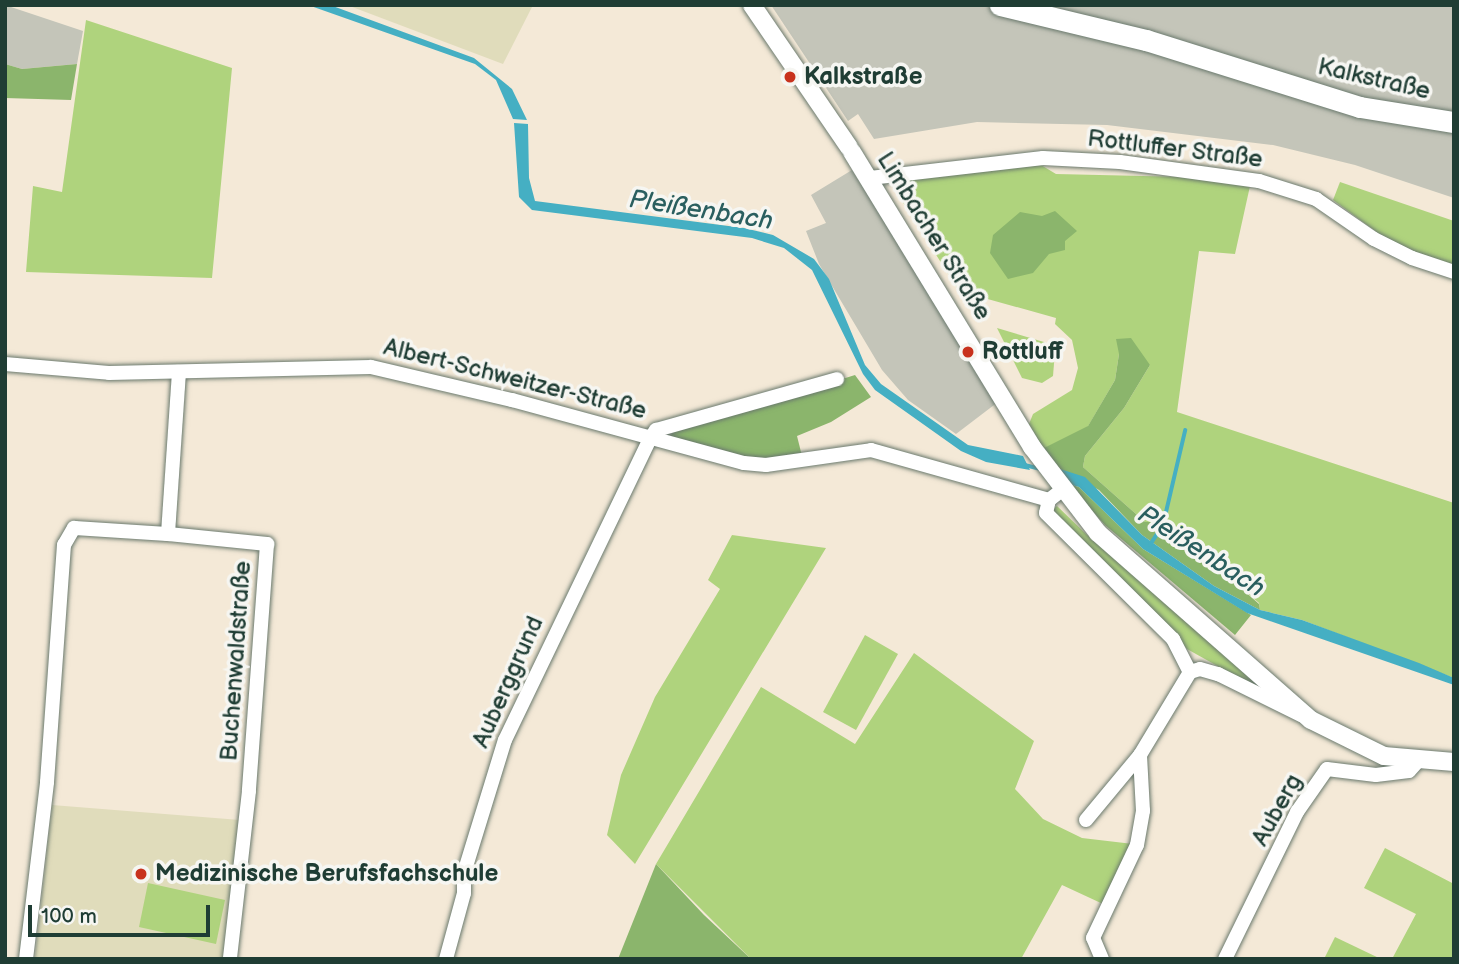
<!DOCTYPE html>
<meta charset="utf-8">
<style>
body{margin:0}
#map{position:relative;width:1459px;height:964px;overflow:hidden;background:#f4e9d7;font-family:"Balsamiq Sans",sans-serif}
div>[style]{position:absolute}
[style*='--x']{left:calc(var(--x)*1px);top:calc(var(--y)*1px);width:calc(var(--w)*1px);rotate:calc(var(--a)*1deg)}
.built>*{inset:0;background:#e0dcbb}
.industrial>*{inset:0;background:#c4c5b9}
.green>*{inset:0;background:#afd37d}
.forest>*{inset:0;background:#8bb56c}
.water>*{inset:0;background:#45afc3}
.stream>*{height:3.5px;margin:-1.75px;padding:0 1.75px;transform-origin:1.75px;border-radius:1.75px;background:#45afc3}
.roads{filter:drop-shadow(0 0 2px #6a796d) drop-shadow(0 0 2px #6a796d)}
.minor>*{height:14px;margin:-7px;padding:0 7px;transform-origin:7px;border-radius:7px;background:#fff}
.tertiary>*{height:18px;margin:-9px;padding:0 9px;transform-origin:9px;border-radius:9px;background:#fff}
.secondary>*{height:21px;margin:-10.5px;padding:0 10.5px;transform-origin:10.5px;border-radius:10.5px;background:#fff}
.dots>*{width:19px;height:19px;translate:-50% -50%;box-sizing:border-box;border:4px solid #f6f6f2;border-radius:50%}
span{translate:-50% -50%;white-space:nowrap;text-align:center;line-height:1.15;-webkit-text-stroke:7px #f6f6f2;paint-order:stroke}
.poi-label{font-size:24px;color:#1f3d34;font-weight:700}
.left{translate:0 -50%;text-align:left}
.street-label{font-size:24px;color:#1f3d34}
.water-label{font-size:26px;color:#2a5f5f;font-style:italic}
.frame{position:absolute;inset:0;border:7px solid #1f3d34;pointer-events:none}
.scale{position:absolute;left:28px;top:905px;width:182px;height:32px;box-sizing:border-box;border:4px solid #1f3d34;border-top:0;padding-left:9px;font-size:21px;line-height:24px;white-space:nowrap;color:#1f3d34;-webkit-text-stroke:5px #f6f6f2;paint-order:stroke}
</style>
<div id="map">
<div class="built">
<i style="clip-path:polygon(347px 5px,533px 5px,503px 64px)"></i>
<i style="clip-path:polygon(52px 805px,240px 820px,224px 959px,35px 959px)"></i>
</div>
<div class="industrial">
<i style="clip-path:polygon(5px 5px,83px 31px,77px 64px,22px 69px,5px 64px)"></i>
<i style="clip-path:polygon(771px 5px,1454px 5px,1454px 198px,1355px 165px,1273px 145px,1107px 125px,977px 122px,874px 139px,858px 114px,848px 121px)"></i>
<i style="clip-path:polygon(852px 170px,998px 402px,956px 434px,908px 400px,882px 370px,819px 264px,806px 231px,826px 223px,811px 195px)"></i>
</div>
<div class="green">
<i style="clip-path:polygon(86px 20px,232px 68px,212px 278px,26px 272px,33px 186px,62px 192px)"></i>
<i style="clip-path:polygon(1041px 165px,1056px 174px,1186px 177px,1250px 186px,1235px 254px,1199px 251px,1177px 412px,1454px 503px,1454px 678px,1302px 620px,1260px 610px,1259px 603px,1242px 589px,1145px 522px,1083px 467px,1085px 456px,1124px 408px,1150px 365px,1119px 354px,1115px 380px,1087px 428px,1043px 449px,1029px 424px,1033px 414px,1072px 390px,1078px 368px,1072px 340px,1055px 324px,1056px 318px,959px 291px,890px 182px)"></i>
<i style="clip-path:polygon(1340px 182px,1454px 221px,1454px 265px,1414px 253px,1378px 233px,1333px 200px)"></i>
<i style="clip-path:polygon(997px 328px,1044px 342px,1055px 351px,1053px 376px,1042px 383px,1022px 378px)"></i>
<i style="clip-path:polygon(1057px 506px,1086px 534px,1287px 705px,1187px 649px,1052px 510px)"></i>
<i style="clip-path:polygon(732px 535px,826px 548px,635px 864px,607px 835px,621px 775px,655px 697px,720px 589px,708px 580px)"></i>
<i style="clip-path:polygon(865px 635px,898px 654px,856px 730px,823px 712px)"></i>
<i style="clip-path:polygon(914px 653px,1034px 741px,1015px 789px,1043px 819px,1082px 838px,1133px 844px,1103px 904px,1062px 885px,1021px 959px,751px 959px,656px 864px,761px 687px,855px 744px)"></i>
<i style="clip-path:polygon(1385px 848px,1454px 884px,1454px 959px,1392px 959px,1416px 914px,1364px 888px)"></i>
<i style="clip-path:polygon(148px 883px,225px 900px,216px 944px,139px 927px)"></i>
<i style="clip-path:polygon(1335px 937px,1381px 959px,1324px 959px)"></i>
</div>
<div class="forest">
<i style="clip-path:polygon(5px 64px,22px 69px,77px 64px,71px 100px,5px 98px)"></i>
<i style="clip-path:polygon(1055px 211px,1077px 231px,1065px 241px,1065px 250px,1049px 254px,1033px 273px,1008px 279px,990px 253px,993px 235px,1020px 212px,1042px 216px)"></i>
<i style="clip-path:polygon(1131px 338px,1150px 365px,1124px 408px,1085px 456px,1083px 467px,1145px 522px,1156px 522px,1242px 589px,1259px 604px,1260px 610px,1214px 586px,1142px 535px,1099px 490px,1060px 469px,1044px 448px,1088px 426px,1115px 380px,1119px 354px,1116px 339px)"></i>
<i style="clip-path:polygon(855px 375px,871px 397px,831px 422px,797px 436px,802px 456px,762px 461px,669px 439px,673px 432px)"></i>
<i style="clip-path:polygon(1068px 484px,1079px 487px,1143px 549px,1251px 615px,1235px 635px,1105px 525px)"></i>
<i style="clip-path:polygon(656px 864px,704px 915px,751px 959px,618px 959px)"></i>
</div>
<div class="water">
<i style="clip-path:polygon(308px 5px,330px 5px,474px 58px,512px 89px,527px 120px,513px 119px,496px 80px,475px 64px)"></i>
<i style="clip-path:polygon(514px 123px,528px 124px,529px 178px,535px 201px,744px 228px,773px 235px,814px 259px,829px 279px,865px 365px,881px 384px,968px 445px,1023px 456px,1030px 470px,986px 462px,961px 451px,875px 390px,863px 374px,812px 270px,784px 248px,752px 238px,532px 210px,519px 197px)"></i>
<i style="clip-path:polygon(1060px 469px,1085px 477px,1142px 535px,1214px 586px,1260px 610px,1302px 620px,1419px 663px,1454px 678px,1454px 685px,1247px 613px,1143px 549px,1079px 487px,1068px 484px)"></i>
</div>
<div class="stream">
<i style="--x:1025;--y:465;--w:16;--a:14"></i>
<i style="--x:1150;--y:545;--w:24;--a:-57"></i>
<i style="--x:1163;--y:525;--w:97;--a:-76.8"></i>
</div>
<div class="roads">
<div class="minor">
<i style="--x:870;--y:178;--w:174;--a:-6.6"></i>
<i style="--x:1043;--y:158;--w:77;--a:3"></i>
<i style="--x:1120;--y:162;--w:140;--a:7.8"></i>
<i style="--x:1259;--y:181;--w:60;--a:17.5"></i>
<i style="--x:1316;--y:199;--w:70;--a:34.6"></i>
<i style="--x:1374;--y:239;--w:42;--a:26.6"></i>
<i style="--x:1412;--y:258;--w:44;--a:18.4"></i>
<i style="--x:5;--y:364;--w:104;--a:4.9"></i>
<i style="--x:109;--y:373;--w:262;--a:-1.3"></i>
<i style="--x:371;--y:367;--w:145;--a:13.2"></i>
<i style="--x:512;--y:400;--w:240;--a:15.2"></i>
<i style="--x:744;--y:463;--w:22;--a:5"></i>
<i style="--x:766;--y:465;--w:106;--a:-8.1"></i>
<i style="--x:871;--y:450;--w:185;--a:15.7"></i>
<i style="--x:1049;--y:500;--w:16;--a:-38"></i>
<i style="--x:179;--y:372;--w:162;--a:93.9"></i>
<i style="--x:168;--y:534;--w:100;--a:5.8"></i>
<i style="--x:267;--y:544;--w:248;--a:94.2"></i>
<i style="--x:249;--y:791;--w:169;--a:96.5"></i>
<i style="--x:1049;--y:500;--w:13;--a:103"></i>
<i style="--x:1046;--y:513;--w:179;--a:44.8"></i>
<i style="--x:1173;--y:639;--w:37;--a:63"></i>
<i style="--x:1086;--y:820;--w:85;--a:-50.3"></i>
<i style="--x:1140;--y:755;--w:97;--a:-58.9"></i>
<i style="--x:1190;--y:672;--w:10;--a:-17"></i>
<i style="--x:1200;--y:669;--w:19;--a:16"></i>
<i style="--x:1218;--y:674;--w:93;--a:26.3"></i>
<i style="--x:26;--y:959;--w:178;--a:-83.2"></i>
<i style="--x:47;--y:782;--w:238;--a:-85.9"></i>
<i style="--x:64;--y:545;--w:20;--a:-60"></i>
<i style="--x:74;--y:528;--w:94;--a:3.7"></i>
<i style="--x:446;--y:959;--w:68;--a:-74.7"></i>
<i style="--x:464;--y:893;--w:20;--a:-90"></i>
<i style="--x:464;--y:873;--w:139;--a:-72.9"></i>
<i style="--x:505;--y:740;--w:336;--a:-64.3"></i>
<i style="--x:651;--y:437;--w:9;--a:-54"></i>
<i style="--x:656;--y:430;--w:188;--a:-15.7"></i>
<i style="--x:1102;--y:959;--w:23;--a:-113"></i>
<i style="--x:1093;--y:938;--w:103;--a:-64.7"></i>
<i style="--x:1137;--y:845;--w:35;--a:-80"></i>
<i style="--x:1143;--y:811;--w:56;--a:-93.1"></i>
<i style="--x:1225;--y:959;--w:164;--a:-63.9"></i>
<i style="--x:1297;--y:812;--w:52;--a:-55.1"></i>
<i style="--x:1327;--y:769;--w:49;--a:7"></i>
<i style="--x:1376;--y:775;--w:33;--a:-7"></i>
<i style="--x:1409;--y:771;--w:12;--a:-48"></i>
</div>
<div class="tertiary">
<i style="--x:752;--y:5;--w:172;--a:55.7"></i>
<i style="--x:852;--y:152;--w:346;--a:58.6"></i>
<i style="--x:1032;--y:447;--w:108;--a:52.5"></i>
<i style="--x:1098;--y:533;--w:283;--a:41.3"></i>
<i style="--x:1311;--y:720;--w:81;--a:26.3"></i>
<i style="--x:1384;--y:756;--w:70;--a:4.9"></i>
</div>
<div class="secondary">
<i style="--x:1000;--y:5;--w:150;--a:13.5"></i>
<i style="--x:1146;--y:40;--w:224;--a:17.4"></i>
<i style="--x:1360;--y:107;--w:95;--a:9.1"></i>
</div>
</div>
<div class="dots">
<i style="left:790px;top:77px;background:#c8321e"></i>
<i style="left:968px;top:352px;background:#c8321e"></i>
<i style="left:141px;top:874px;background:#c8321e"></i>
</div>
<div class="poi-label">
<span class="left" style="left:804px;top:77px">Kalkstraße</span>
<span class="left" style="left:982px;top:352px">Rottluff</span>
<span class="left" style="left:155px;top:874px">Medizinische Berufsfachschule</span>
</div>
<div class="street-label">
<span style="left:1374px;top:79px;rotate:13deg">Kalkstraße</span>
<span style="left:1175px;top:149px;rotate:7deg">Rottluffer Straße</span>
<span style="left:934px;top:236px;rotate:58deg">Limbacher Straße</span>
<span style="left:515px;top:379px;rotate:14deg">Albert-Schweitzer-Straße</span>
<span style="left:236px;top:661px;rotate:-86deg">Buchenwaldstraße</span>
<span style="left:508px;top:682px;rotate:-66deg">Auberggrund</span>
<span style="left:1277px;top:810px;rotate:-61deg">Auberg</span>
</div>
<div class="water-label">
<span style="left:701px;top:211px;rotate:9deg">Pleißenbach</span>
<span style="left:1201px;top:552px;rotate:33deg">Pleißenbach</span>
</div>
<div class="frame"></div>
<div class="scale">100 m</div>
</div>
